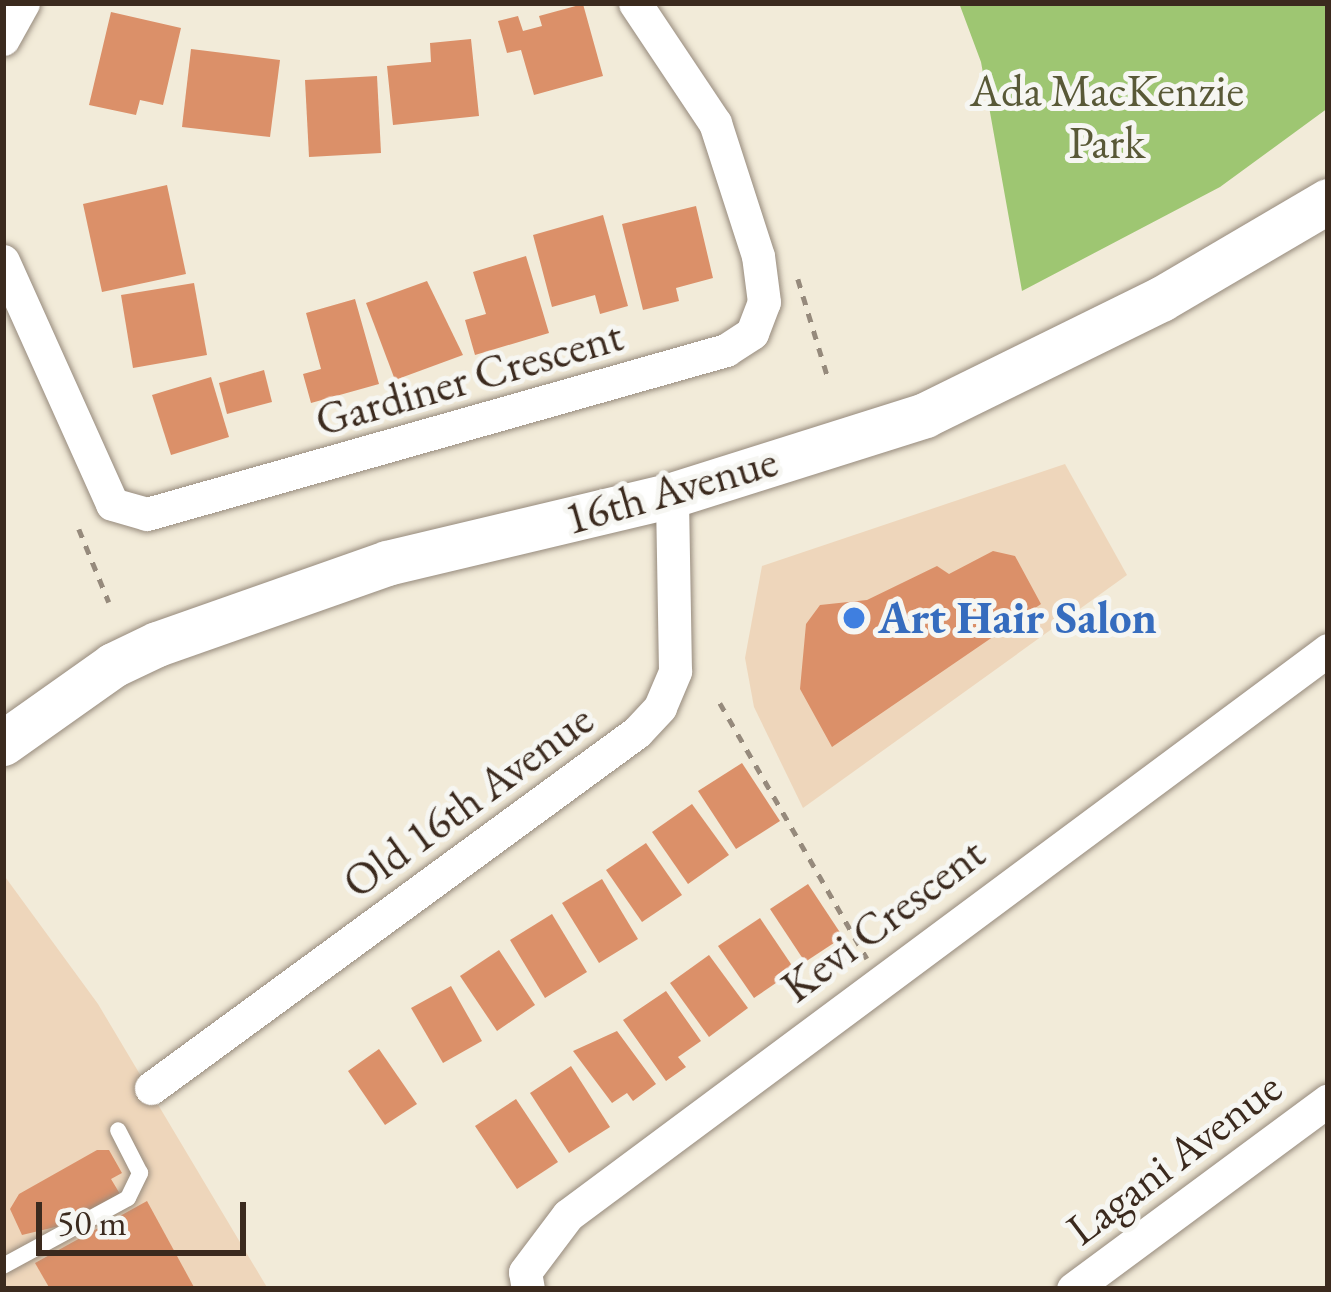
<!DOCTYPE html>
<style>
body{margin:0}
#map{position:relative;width:1331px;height:1292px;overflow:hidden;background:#f2ebd9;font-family:"EB Garamond",serif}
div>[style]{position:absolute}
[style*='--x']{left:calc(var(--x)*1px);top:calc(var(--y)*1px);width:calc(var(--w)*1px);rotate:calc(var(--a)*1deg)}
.built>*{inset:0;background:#eed6bb}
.green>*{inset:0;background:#9ec672}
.building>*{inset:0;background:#db9069}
.path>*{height:4.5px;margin-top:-2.25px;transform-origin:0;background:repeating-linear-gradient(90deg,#968a7c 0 9px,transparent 0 18px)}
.roads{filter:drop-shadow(0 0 3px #968a7c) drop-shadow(0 0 3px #968a7c)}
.service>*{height:16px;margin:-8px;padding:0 8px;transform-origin:8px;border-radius:8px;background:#fff}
.minor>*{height:33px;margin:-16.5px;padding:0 16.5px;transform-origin:16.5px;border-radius:16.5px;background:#fff}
.secondary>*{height:45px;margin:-22.5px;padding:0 22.5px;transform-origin:22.5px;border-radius:22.5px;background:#fff}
.dots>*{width:33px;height:33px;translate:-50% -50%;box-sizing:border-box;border:6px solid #f6f6f2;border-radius:50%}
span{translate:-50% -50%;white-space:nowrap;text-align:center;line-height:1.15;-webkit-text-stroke:10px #f6f6f2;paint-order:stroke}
.park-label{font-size:45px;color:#595937}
.street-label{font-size:45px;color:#3b2a1e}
.shop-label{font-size:45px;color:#366cbe;font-weight:700}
.left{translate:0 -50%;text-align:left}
.frame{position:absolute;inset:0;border:6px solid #3b2a1e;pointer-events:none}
.scale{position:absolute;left:36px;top:1202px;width:210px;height:54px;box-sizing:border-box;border:6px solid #3b2a1e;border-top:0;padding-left:15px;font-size:36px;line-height:42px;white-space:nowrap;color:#3b2a1e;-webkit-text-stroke:9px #f6f6f2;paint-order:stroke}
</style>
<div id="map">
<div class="built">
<i style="clip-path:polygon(1065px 464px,1127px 575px,803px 808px,754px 707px,745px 658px,762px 566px)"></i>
<i style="clip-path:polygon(3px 874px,98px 1004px,268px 1289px,3px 1289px)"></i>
</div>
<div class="green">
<i style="clip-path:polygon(959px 3px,1328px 3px,1328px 108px,1220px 187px,1022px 291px,981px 62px)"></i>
</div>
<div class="building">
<i style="clip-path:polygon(583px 4px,603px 76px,534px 95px,521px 50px,507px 53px,498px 21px,518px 16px,523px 31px,542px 26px,539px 16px)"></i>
<i style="clip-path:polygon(111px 12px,181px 28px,163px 105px,140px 100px,136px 115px,89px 105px)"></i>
<i style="clip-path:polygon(471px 39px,479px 116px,393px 125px,387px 66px,431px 62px,430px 43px)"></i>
<i style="clip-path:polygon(191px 49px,280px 60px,270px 137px,182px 127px)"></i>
<i style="clip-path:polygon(377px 76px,381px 153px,309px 157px,305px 80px)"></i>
<i style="clip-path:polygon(167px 185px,186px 274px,102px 292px,83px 204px)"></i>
<i style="clip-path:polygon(696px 206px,713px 278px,676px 288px,679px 301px,643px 310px,622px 224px)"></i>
<i style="clip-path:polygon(603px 215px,628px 306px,600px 314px,595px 295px,552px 307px,533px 235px)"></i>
<i style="clip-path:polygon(526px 256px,549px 333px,475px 355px,465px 320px,486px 314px,473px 272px)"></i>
<i style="clip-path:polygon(427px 281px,463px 355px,395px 380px,366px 303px)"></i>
<i style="clip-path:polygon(194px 283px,207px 355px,133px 368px,121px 295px)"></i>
<i style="clip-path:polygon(355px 299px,379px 384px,311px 403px,303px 374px,321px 369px,306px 313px)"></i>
<i style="clip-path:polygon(264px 370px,272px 402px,227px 414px,219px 383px)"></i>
<i style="clip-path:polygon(211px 377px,229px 437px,171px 455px,152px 395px)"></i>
<i style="clip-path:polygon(993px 551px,1015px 556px,1041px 604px,832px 747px,800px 689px,806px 624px,820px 605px,867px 600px,937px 566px,949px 574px)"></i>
<i style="clip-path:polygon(742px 763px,780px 821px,736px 849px,698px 791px)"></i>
<i style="clip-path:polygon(692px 804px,729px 855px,688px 884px,652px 832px)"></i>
<i style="clip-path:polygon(646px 843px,682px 895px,642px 922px,606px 870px)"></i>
<i style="clip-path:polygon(602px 879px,638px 939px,599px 963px,562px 903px)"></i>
<i style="clip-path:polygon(808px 884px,843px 937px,805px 962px,770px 909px)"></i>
<i style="clip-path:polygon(552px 914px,587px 972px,545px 998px,510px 940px)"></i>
<i style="clip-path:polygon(760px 918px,795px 970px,754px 998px,718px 946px)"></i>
<i style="clip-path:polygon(499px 950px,535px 1005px,497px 1031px,460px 976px)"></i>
<i style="clip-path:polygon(709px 955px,748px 1008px,709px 1037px,670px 983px)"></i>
<i style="clip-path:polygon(451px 986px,482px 1041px,443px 1063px,411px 1008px)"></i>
<i style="clip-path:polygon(666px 991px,701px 1041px,678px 1057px,686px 1067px,666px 1081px,623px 1020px)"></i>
<i style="clip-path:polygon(617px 1031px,656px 1084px,633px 1101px,627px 1093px,612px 1103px,573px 1051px)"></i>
<i style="clip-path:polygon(379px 1049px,417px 1104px,385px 1125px,348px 1071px)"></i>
<i style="clip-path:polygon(571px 1066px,610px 1127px,569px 1153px,530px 1093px)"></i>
<i style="clip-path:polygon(516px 1099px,558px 1162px,517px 1189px,475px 1126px)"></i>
<i style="clip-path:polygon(97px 1150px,109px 1150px,122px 1173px,111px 1179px,120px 1194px,68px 1224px,22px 1235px,10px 1209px,19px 1194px)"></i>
<i style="clip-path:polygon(147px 1201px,195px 1289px,50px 1289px,35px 1263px)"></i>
</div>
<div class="path">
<i style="--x:798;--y:279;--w:103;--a:73.1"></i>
<i style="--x:79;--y:529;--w:79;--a:67.7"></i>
<i style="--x:720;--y:703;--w:295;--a:60.1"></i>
</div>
<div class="roads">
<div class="service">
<i style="--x:3;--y:1266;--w:142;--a:-28.5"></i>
<i style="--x:128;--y:1198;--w:28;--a:-64"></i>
<i style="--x:140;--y:1173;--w:48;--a:-117.1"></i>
</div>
<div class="minor">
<i style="--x:3;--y:39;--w:41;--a:-60.9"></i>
<i style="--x:3;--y:261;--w:266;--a:65.8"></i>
<i style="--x:112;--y:504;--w:36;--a:16"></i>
<i style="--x:147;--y:514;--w:602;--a:-15.81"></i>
<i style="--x:726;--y:350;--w:31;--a:-33"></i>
<i style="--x:752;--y:333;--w:33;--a:-69"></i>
<i style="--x:764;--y:302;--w:46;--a:-97.4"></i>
<i style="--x:758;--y:256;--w:140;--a:-107.9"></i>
<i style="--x:715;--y:123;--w:144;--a:-123.7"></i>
<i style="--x:151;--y:1088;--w:602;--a:-36.22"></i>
<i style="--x:637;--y:732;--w:34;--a:-47"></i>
<i style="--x:660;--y:707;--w:39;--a:-67"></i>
<i style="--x:675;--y:671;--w:176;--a:-91"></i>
<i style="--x:528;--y:1289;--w:17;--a:-100"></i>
<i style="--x:525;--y:1272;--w:71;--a:-53"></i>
<i style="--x:568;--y:1215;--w:947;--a:-36.63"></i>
<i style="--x:1073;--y:1289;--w:317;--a:-36.5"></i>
</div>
<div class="secondary">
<i style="--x:3;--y:743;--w:135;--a:-35.3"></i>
<i style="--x:113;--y:665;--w:49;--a:-25.5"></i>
<i style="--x:157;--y:644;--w:244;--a:-19.4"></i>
<i style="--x:387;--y:563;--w:293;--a:-13.4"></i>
<i style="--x:672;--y:495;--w:265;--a:-17.5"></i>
<i style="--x:925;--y:415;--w:263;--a:-26.2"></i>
<i style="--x:1161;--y:299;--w:194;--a:-30.4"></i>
</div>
</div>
<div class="dots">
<i style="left:854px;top:618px;background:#3f7fe0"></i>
</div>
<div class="park-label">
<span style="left:1107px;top:117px">Ada MacKenzie<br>Park</span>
</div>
<div class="street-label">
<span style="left:469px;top:378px;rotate:-16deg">Gardiner Crescent</span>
<span style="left:671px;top:490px;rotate:-16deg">16th Avenue</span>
<span style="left:468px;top:801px;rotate:-36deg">Old 16th Avenue</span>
<span style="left:883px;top:920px;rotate:-37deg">Kevi Crescent</span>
<span style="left:1174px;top:1158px;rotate:-37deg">Lagani Avenue</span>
</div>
<div class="shop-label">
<span class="left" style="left:878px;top:618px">Art Hair Salon</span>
</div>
<div class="frame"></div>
<div class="scale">50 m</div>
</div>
